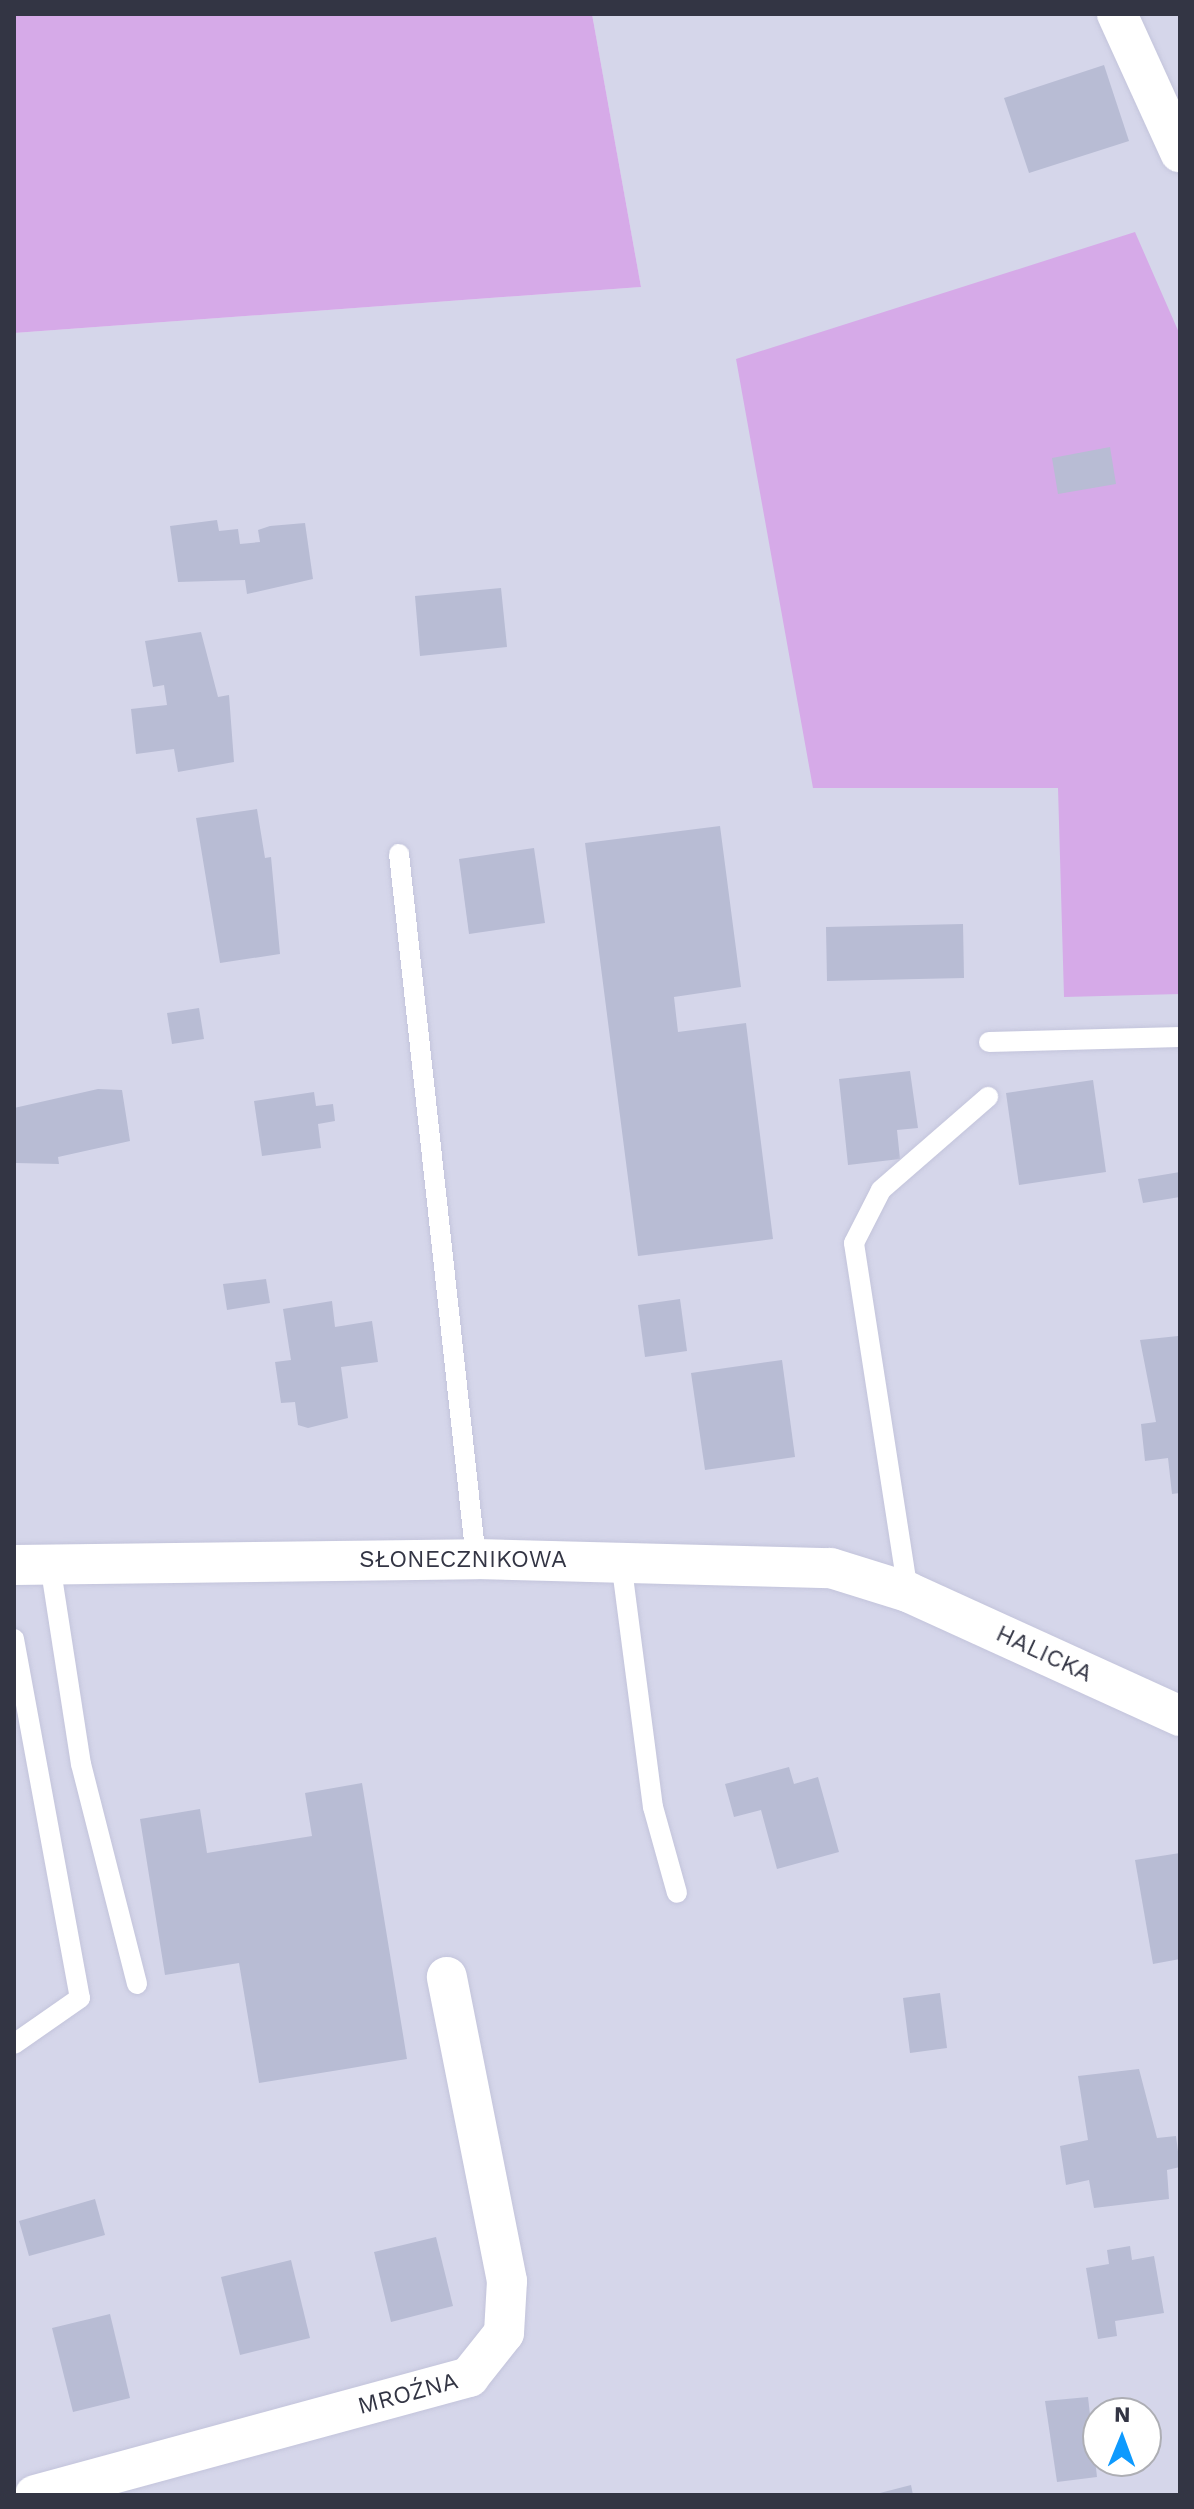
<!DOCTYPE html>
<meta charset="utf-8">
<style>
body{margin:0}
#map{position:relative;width:1194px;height:2509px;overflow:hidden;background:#e3e4f2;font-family:"Work Sans",sans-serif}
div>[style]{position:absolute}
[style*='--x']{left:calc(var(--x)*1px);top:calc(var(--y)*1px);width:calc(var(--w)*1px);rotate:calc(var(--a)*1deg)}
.residential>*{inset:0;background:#d5d6ea}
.green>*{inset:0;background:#d6aae8}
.building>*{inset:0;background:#b8bcd4}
.roads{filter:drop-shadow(0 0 2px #c3c4db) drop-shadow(0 0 2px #c3c4db)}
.lane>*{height:20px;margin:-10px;padding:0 10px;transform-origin:10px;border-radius:10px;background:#fff}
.street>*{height:40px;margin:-20px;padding:0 20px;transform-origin:20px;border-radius:20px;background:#fff}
span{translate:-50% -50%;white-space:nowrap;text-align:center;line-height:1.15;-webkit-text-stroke:6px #fff;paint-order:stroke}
.street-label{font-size:24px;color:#333544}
.frame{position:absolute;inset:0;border:16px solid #333544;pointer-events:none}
.north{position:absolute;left:1082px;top:2397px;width:80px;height:80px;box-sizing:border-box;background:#fff;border:2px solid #adaeb4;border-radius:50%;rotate:1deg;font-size:22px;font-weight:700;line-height:32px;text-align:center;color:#333544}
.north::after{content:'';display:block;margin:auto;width:28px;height:36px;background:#0e9afe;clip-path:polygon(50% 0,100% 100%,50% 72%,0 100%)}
</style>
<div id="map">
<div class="residential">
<i style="clip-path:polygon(evenodd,592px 14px,1180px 14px,1180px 2495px,14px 2495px,14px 333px,641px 287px,592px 14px,1098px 2413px,1146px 2413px,1146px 2461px,1098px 2461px,1098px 2413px)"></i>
</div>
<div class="green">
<i style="clip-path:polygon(14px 14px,592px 14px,641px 287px,14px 333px)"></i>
<i style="clip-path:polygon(1135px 232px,1180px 335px,1180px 994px,1064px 997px,1058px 788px,813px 788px,736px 359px)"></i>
</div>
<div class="building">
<i style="clip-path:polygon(1104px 65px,1129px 141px,1029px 173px,1004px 98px)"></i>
<i style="clip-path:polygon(1110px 447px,1116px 484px,1058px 494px,1052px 458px)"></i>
<i style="clip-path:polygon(217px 520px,219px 531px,238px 529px,240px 544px,260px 542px,258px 530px,270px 526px,305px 523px,313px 579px,247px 594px,245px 580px,178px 582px,170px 526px)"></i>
<i style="clip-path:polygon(501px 588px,507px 647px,420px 656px,415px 596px)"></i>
<i style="clip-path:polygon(201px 632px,218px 697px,229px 695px,234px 762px,178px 772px,174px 749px,136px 754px,131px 709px,167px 705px,164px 685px,153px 687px,145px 641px)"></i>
<i style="clip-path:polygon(257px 809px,265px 858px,271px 857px,280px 954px,220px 963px,196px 818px)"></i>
<i style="clip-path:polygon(720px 826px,741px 987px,674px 997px,678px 1032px,746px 1023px,773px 1239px,638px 1256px,585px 843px)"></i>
<i style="clip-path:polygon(534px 848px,545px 923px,469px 934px,459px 859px)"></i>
<i style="clip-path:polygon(963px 924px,964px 978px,827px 981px,826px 927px)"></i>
<i style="clip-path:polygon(199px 1008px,204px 1039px,172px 1044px,167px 1013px)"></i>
<i style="clip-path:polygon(910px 1071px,918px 1128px,897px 1130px,900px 1159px,848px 1165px,839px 1079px)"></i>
<i style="clip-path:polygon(1093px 1080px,1106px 1172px,1019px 1185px,1006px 1093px)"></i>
<i style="clip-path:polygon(98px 1089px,122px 1090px,130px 1141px,58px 1157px,59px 1164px,16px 1163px,14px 1108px)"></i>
<i style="clip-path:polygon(314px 1092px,316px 1106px,333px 1104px,335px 1121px,318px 1124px,321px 1148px,262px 1156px,254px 1101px)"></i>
<i style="clip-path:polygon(1180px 1172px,1180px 1197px,1143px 1203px,1138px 1179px)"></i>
<i style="clip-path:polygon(266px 1279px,270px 1303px,227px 1310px,223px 1284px)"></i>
<i style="clip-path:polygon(680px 1299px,687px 1351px,645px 1357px,638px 1305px)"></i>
<i style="clip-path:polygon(332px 1301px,335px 1327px,372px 1321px,378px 1362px,341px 1367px,348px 1418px,308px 1428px,298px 1425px,295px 1402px,281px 1403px,275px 1362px,291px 1360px,283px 1309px)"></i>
<i style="clip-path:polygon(1178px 1336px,1180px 1493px,1172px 1494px,1168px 1458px,1145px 1461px,1141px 1424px,1156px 1422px,1140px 1340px)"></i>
<i style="clip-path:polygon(782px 1360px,795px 1457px,705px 1470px,691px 1373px)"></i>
<i style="clip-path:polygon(789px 1767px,794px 1784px,818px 1777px,839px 1852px,777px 1869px,761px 1810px,734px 1817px,725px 1784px)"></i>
<i style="clip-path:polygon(362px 1783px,407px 2059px,259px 2083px,239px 1963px,165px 1975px,140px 1819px,200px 1809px,207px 1853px,312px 1836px,305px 1793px)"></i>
<i style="clip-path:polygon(1180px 1853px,1180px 1959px,1153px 1964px,1135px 1860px)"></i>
<i style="clip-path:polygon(940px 1993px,947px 2048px,910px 2053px,903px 1998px)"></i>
<i style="clip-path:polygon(1139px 2069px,1157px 2138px,1176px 2136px,1180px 2167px,1167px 2170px,1169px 2199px,1094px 2208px,1089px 2180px,1066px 2185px,1060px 2146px,1088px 2140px,1078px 2076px)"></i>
<i style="clip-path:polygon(95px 2199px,105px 2235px,29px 2256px,19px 2221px)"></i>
<i style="clip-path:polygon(436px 2237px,453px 2306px,391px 2322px,374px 2252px)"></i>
<i style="clip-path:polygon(1130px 2246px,1132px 2260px,1154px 2256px,1164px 2313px,1115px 2321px,1117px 2336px,1098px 2339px,1086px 2268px,1109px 2264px,1107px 2250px)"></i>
<i style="clip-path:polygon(291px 2260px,310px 2338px,240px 2355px,221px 2277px)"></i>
<i style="clip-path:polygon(110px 2314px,130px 2398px,73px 2412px,52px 2328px)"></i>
<i style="clip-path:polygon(1088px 2397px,1097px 2477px,1057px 2482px,1045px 2401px)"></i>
<i style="clip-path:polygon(911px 2485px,913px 2495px,876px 2495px,876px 2494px)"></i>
</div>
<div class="roads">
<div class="lane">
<i style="--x:399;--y:854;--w:709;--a:83.77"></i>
<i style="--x:989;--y:1042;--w:191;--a:-1.5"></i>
<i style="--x:621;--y:1561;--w:248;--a:82.6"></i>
<i style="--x:653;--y:1807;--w:89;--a:74.4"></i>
<i style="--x:50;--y:1564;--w:202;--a:81.2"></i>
<i style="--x:81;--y:1764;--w:227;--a:75.7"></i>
<i style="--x:908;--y:1592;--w:353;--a:-98.8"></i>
<i style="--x:854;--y:1243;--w:59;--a:-63"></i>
<i style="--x:881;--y:1190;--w:142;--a:-41"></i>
<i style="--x:14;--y:1639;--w:365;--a:79.6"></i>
<i style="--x:80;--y:1998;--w:80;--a:145.1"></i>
</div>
<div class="street">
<i style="--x:1117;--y:14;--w:152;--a:65.5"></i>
<i style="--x:14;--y:1565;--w:462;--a:-0.7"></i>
<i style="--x:476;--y:1559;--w:355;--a:1.5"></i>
<i style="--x:831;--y:1568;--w:81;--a:17.3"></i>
<i style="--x:908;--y:1592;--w:299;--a:24.5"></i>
<i style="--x:35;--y:2495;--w:450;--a:-15.2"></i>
<i style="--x:469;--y:2377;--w:56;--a:-51.5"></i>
<i style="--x:504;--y:2333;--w:52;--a:-86.7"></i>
<i style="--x:507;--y:2281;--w:310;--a:-101.2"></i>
</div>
</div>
<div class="street-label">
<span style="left:463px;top:1560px">SŁONECZNIKOWA</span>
<span style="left:1044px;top:1654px;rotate:25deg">HALICKA</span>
<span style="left:408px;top:2394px;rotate:-15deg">MROŹNA</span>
</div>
<div class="frame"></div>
<div class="north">N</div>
</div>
